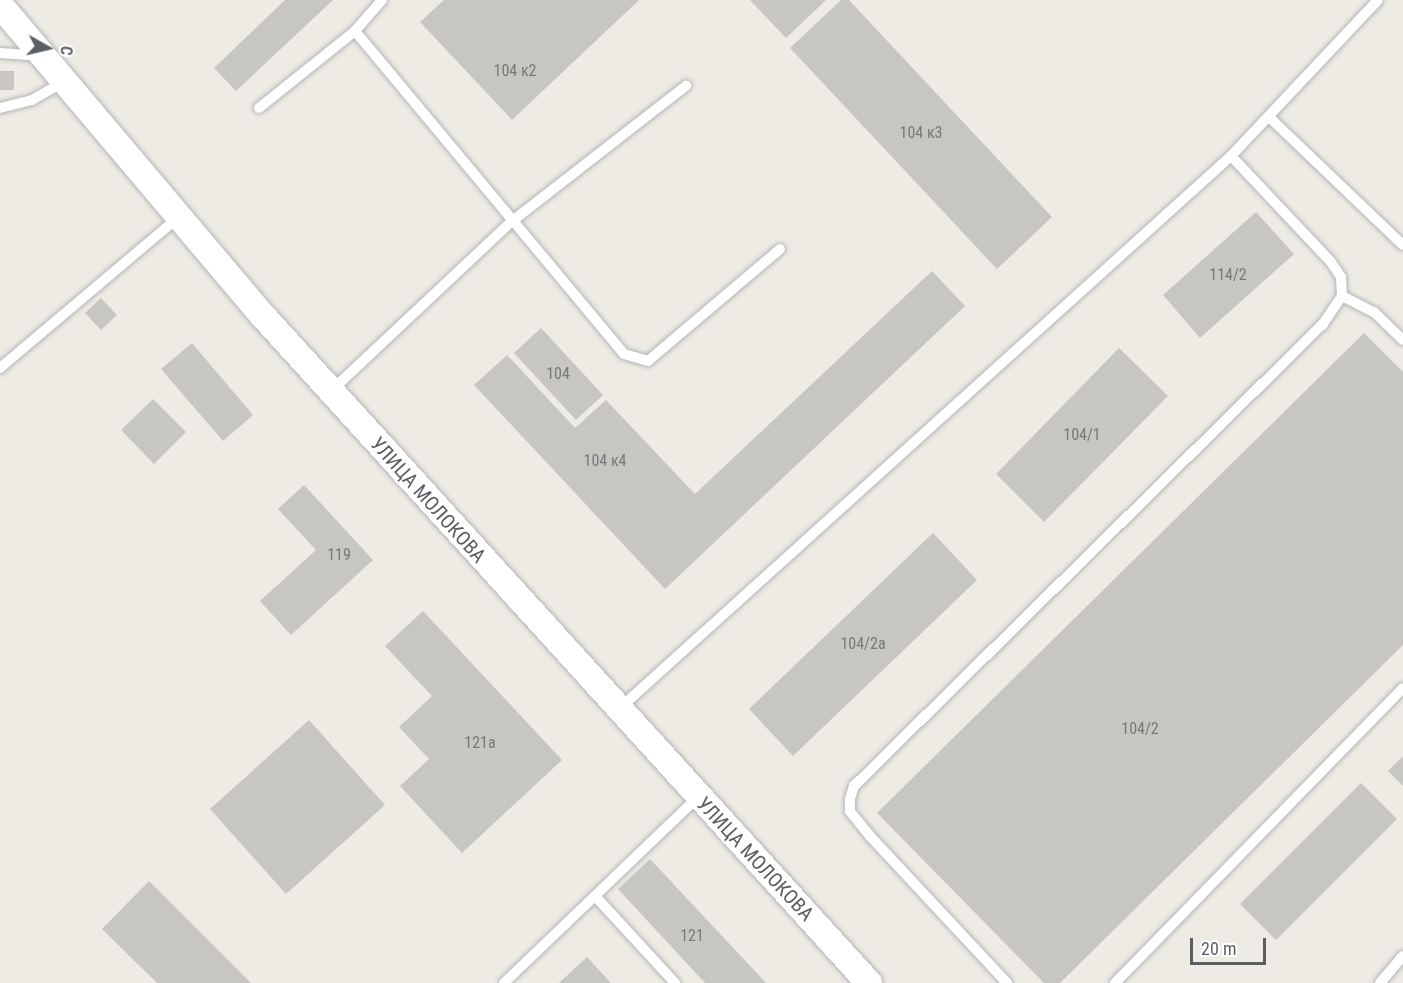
<!DOCTYPE html>
<meta charset="utf-8">
<style>
body{margin:0}
#map{position:relative;width:1403px;height:983px;overflow:hidden;background:#edebe3;font-family:"Roboto Condensed",sans-serif}
div>[style]{position:absolute}
[style*='--x']{left:calc(var(--x)*1px);top:calc(var(--y)*1px);width:calc(var(--w)*1px);rotate:calc(var(--a)*1deg)}
.building>*{inset:0;background:#c8c6c0}
.roads{filter:drop-shadow(0 0 2px #b3b5ba) drop-shadow(0 0 2px #b3b5ba)}
.service>*{height:10px;margin:-5px;padding:0 5px;transform-origin:5px;border-radius:5px;background:#fff}
.tertiary>*{height:26px;margin:-13px;padding:0 13px;transform-origin:13px;border-radius:13px;background:#fff}
span{translate:-50% -50%;white-space:nowrap;text-align:center;line-height:1.15;-webkit-text-stroke:4.5px #fff;paint-order:stroke}
.number-label{font-size:16px;color:#76787a}
.number-label span{-webkit-text-stroke-width:0}
.street-label{font-size:20px;color:#5b5e63}
.north{position:absolute;left:18px;top:18px;width:60px;height:60px;-webkit-text-stroke:4px #fff;paint-order:stroke;rotate:98deg;font-size:16px;font-weight:700;line-height:24px;text-align:center;color:#5b5e63}
.north::after{content:'';display:block;margin:auto;width:21px;height:27px;background:#5b5e63;clip-path:polygon(50% 0,100% 100%,50% 72%,0 100%)}
.scale{position:absolute;left:1190px;top:938px;width:76px;height:27px;box-sizing:border-box;border:3px solid #5b5e63;border-top:0;padding-left:8px;font-size:18px;line-height:21px;white-space:nowrap;color:#5b5e63;-webkit-text-stroke:4px #fff;paint-order:stroke}
</style>
<div id="map">
<div class="building">
<i style="clip-path:polygon(285px 0,333px 0,236px 91px,214px 68px)"></i>
<i style="clip-path:polygon(444px 0,639px 0,512px 120px,420px 22px)"></i>
<i style="clip-path:polygon(750px 0,826px 0,786px 38px)"></i>
<i style="clip-path:polygon(841px 0,849px 0,1052px 217px,997px 269px,790px 48px)"></i>
<i style="clip-path:polygon(0 71px,14px 71px,14px 90px,0 90px)"></i>
<i style="clip-path:polygon(1256px 212px,1294px 254px,1200px 338px,1163px 295px)"></i>
<i style="clip-path:polygon(932px 271px,965px 306px,665px 589px,474px 385px,507px 355px,575px 428px,606px 400px,695px 494px)"></i>
<i style="clip-path:polygon(101px 298px,117px 315px,101px 330px,85px 313px)"></i>
<i style="clip-path:polygon(541px 328px,603px 395px,576px 420px,514px 353px)"></i>
<i style="clip-path:polygon(1364px 333px,1403px 372px,1403px 645px,1060px 983px,1044px 983px,877px 813px)"></i>
<i style="clip-path:polygon(192px 343px,253px 415px,223px 441px,161px 369px)"></i>
<i style="clip-path:polygon(1119px 348px,1168px 396px,1044px 522px,996px 474px)"></i>
<i style="clip-path:polygon(153px 399px,186px 432px,154px 464px,121px 430px)"></i>
<i style="clip-path:polygon(304px 485px,373px 560px,291px 635px,260px 601px,316px 550px,278px 509px)"></i>
<i style="clip-path:polygon(933px 533px,977px 580px,793px 756px,749px 709px)"></i>
<i style="clip-path:polygon(423px 611px,562px 760px,462px 853px,400px 786px,429px 759px,399px 727px,432px 696px,385px 646px)"></i>
<i style="clip-path:polygon(309px 720px,385px 805px,286px 894px,210px 809px)"></i>
<i style="clip-path:polygon(1403px 756px,1403px 786px,1388px 771px)"></i>
<i style="clip-path:polygon(1361px 783px,1397px 819px,1276px 940px,1240px 904px)"></i>
<i style="clip-path:polygon(650px 859px,766px 983px,705px 983px,618px 889px)"></i>
<i style="clip-path:polygon(149px 881px,251px 983px,157px 983px,102px 929px)"></i>
<i style="clip-path:polygon(587px 957px,611px 983px,559px 983px)"></i>
</div>
<div class="roads">
<div class="service">
<i style="--x:382;--y:0;--w:41;--a:131.1"></i>
<i style="--x:355;--y:31;--w:420;--a:50.2"></i>
<i style="--x:624;--y:354;--w:25;--a:16"></i>
<i style="--x:648;--y:361;--w:173;--a:-40.3"></i>
<i style="--x:0;--y:53;--w:39;--a:4"></i>
<i style="--x:0;--y:108;--w:33;--a:-14"></i>
<i style="--x:32;--y:100;--w:38;--a:-30"></i>
<i style="--x:259;--y:108;--w:123;--a:-38.7"></i>
<i style="--x:1269;--y:117;--w:185;--a:43.7"></i>
<i style="--x:1342;--y:296;--w:36;--a:27"></i>
<i style="--x:1374;--y:312;--w:40;--a:44"></i>
<i style="--x:0;--y:368;--w:234;--a:-40.2"></i>
<i style="--x:331;--y:391;--w:247;--a:-43.2"></i>
<i style="--x:511;--y:222;--w:222;--a:-37.9"></i>
<i style="--x:620;--y:708;--w:823;--a:-42.1"></i>
<i style="--x:1231;--y:156;--w:214;--a:-46.7"></i>
<i style="--x:596;--y:897;--w:117;--a:47.4"></i>
<i style="--x:504;--y:983;--w:269;--a:-43.8"></i>
<i style="--x:1007;--y:983;--w:201;--a:-133"></i>
<i style="--x:870;--y:836;--w:32;--a:-129"></i>
<i style="--x:850;--y:811;--w:12;--a:-90"></i>
<i style="--x:850;--y:799;--w:14;--a:-73"></i>
<i style="--x:854;--y:786;--w:658;--a:-44.57"></i>
<i style="--x:1323;--y:324;--w:34;--a:-56"></i>
<i style="--x:1342;--y:296;--w:19;--a:-93"></i>
<i style="--x:1341;--y:277;--w:18;--a:-124"></i>
<i style="--x:1331;--y:262;--w:146;--a:-133.3"></i>
<i style="--x:1115;--y:983;--w:412;--a:-45.7"></i>
<i style="--x:1380;--y:983;--w:35;--a:-50"></i>
</div>
<div class="tertiary">
<i style="--x:0;--y:5;--w:409;--a:49.8"></i>
<i style="--x:264;--y:317;--w:900;--a:47.75"></i>
</div>
</div>
<div class="number-label">
<span style="left:515px;top:71px">104 к2</span>
<span style="left:921px;top:133px">104 к3</span>
<span style="left:1228px;top:275px">114/2</span>
<span style="left:558px;top:374px">104</span>
<span style="left:1082px;top:435px">104/1</span>
<span style="left:605px;top:461px">104 к4</span>
<span style="left:339px;top:555px">119</span>
<span style="left:863px;top:644px">104/2а</span>
<span style="left:1140px;top:729px">104/2</span>
<span style="left:480px;top:743px">121а</span>
<span style="left:692px;top:936px">121</span>
</div>
<div class="street-label">
<span style="left:428px;top:500px;rotate:48deg">УЛИЦА МОЛОКОВА</span>
<span style="left:755px;top:859px;rotate:47deg">УЛИЦА МОЛОКОВА</span>
</div>
<div class="north">С</div>
<div class="scale">20 m</div>
</div>
